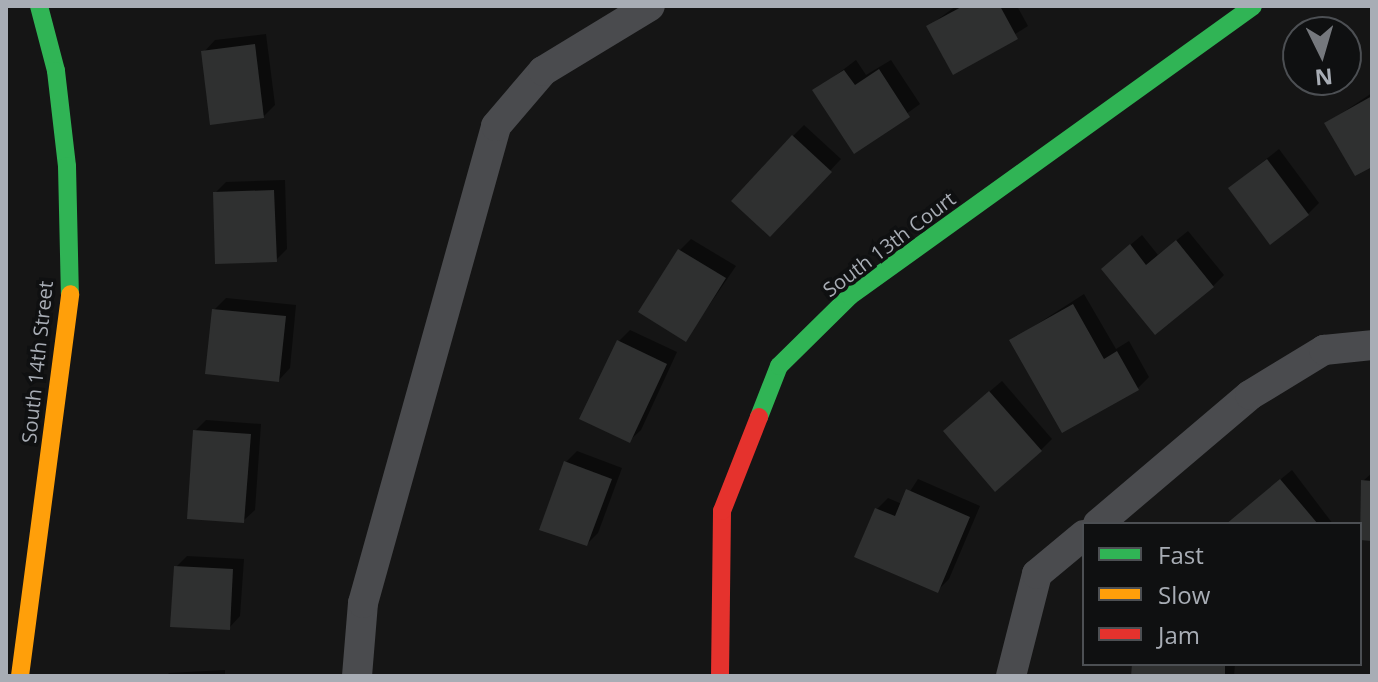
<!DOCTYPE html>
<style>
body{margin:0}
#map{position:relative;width:1378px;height:682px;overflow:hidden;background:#151515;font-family:"Open Sans",sans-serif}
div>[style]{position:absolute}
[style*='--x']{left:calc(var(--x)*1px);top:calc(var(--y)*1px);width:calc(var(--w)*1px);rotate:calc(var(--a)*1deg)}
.shadow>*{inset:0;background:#0007}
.building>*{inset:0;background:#2f3030}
.lane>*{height:30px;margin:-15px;padding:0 15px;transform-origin:15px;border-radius:15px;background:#4a4b4e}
.fast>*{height:18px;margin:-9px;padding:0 9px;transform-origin:9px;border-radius:9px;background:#30b455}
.slow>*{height:18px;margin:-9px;padding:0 9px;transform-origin:9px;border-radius:9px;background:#ff9f0a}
.jam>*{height:18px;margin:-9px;padding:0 9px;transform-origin:9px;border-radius:9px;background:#e5322d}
span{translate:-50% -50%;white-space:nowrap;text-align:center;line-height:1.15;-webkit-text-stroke:7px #0f1011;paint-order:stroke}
.street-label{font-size:20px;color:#a8adb5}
.frame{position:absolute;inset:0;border:8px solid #a8adb5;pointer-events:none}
.legend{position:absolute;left:1082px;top:522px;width:280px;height:144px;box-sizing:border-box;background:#0f1011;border:2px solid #4c4f53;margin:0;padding:10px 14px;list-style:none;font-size:24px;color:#a8adb5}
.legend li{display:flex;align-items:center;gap:16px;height:40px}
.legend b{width:40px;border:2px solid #4c4f53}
.north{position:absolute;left:1282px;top:16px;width:80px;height:80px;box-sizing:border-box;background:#0f1011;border:2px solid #4c4f53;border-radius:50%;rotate:175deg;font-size:22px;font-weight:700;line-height:32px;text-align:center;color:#a8adb5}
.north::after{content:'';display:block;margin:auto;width:28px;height:36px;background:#75787d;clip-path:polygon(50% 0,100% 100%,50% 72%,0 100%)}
</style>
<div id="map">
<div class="shadow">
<i style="clip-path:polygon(956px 6px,1017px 6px,1028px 26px,954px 72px,929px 26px)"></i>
<i style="clip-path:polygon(266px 34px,275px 105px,264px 116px,204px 52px,215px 40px)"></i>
<i style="clip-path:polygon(856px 60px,866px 75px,891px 60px,920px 104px,855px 151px,815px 91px)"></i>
<i style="clip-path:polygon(1372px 93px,1372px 164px,1327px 123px)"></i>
<i style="clip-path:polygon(804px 125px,841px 159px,781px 223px,793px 136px)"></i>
<i style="clip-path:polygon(1279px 149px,1319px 203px,1308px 214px,1230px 188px)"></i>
<i style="clip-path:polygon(285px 180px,287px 249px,276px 260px,215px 193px,226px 182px)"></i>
<i style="clip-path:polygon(1188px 231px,1224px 275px,1213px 286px,1115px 258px,1142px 235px,1158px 255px)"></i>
<i style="clip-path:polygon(691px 239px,736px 266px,686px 339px,680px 250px)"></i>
<i style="clip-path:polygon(1084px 294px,1116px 349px,1129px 341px,1149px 377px,1137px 389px,1011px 341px)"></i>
<i style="clip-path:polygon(226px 298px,296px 305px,290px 368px,279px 380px,214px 310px)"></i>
<i style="clip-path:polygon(630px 330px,677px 352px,641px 430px,629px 441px,618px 342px)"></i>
<i style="clip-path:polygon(1002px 381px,1052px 439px,1041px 450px,956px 420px)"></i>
<i style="clip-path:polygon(206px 420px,261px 424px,255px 510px,243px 521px,195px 431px)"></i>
<i style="clip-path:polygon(577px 451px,622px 468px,598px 533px,587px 544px,566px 462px)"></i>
<i style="clip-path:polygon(1292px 470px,1333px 524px,1226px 524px)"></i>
<i style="clip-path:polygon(1372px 473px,1372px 539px,1360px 538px,1363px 481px)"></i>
<i style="clip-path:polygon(918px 479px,980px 506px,949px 579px,938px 590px,877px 509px,888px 498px,902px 504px)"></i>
<i style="clip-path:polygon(187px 556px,244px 559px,240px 616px,229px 628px,176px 567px)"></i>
<i style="clip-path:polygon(1134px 664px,1235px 664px,1234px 676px,1133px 676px)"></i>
<i style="clip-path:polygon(225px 670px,225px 676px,166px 676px,169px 673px)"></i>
</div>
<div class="building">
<i style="clip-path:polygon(963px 6px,1000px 6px,1018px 39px,953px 75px,926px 26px)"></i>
<i style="clip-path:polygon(255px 44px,264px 118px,210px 125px,201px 51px)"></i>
<i style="clip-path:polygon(879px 69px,910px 117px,854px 154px,812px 90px,844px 70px,855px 85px)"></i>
<i style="clip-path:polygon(1372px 96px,1372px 167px,1355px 176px,1324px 123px)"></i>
<i style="clip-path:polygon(792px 135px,832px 172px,770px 237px,731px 201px)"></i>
<i style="clip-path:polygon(1267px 159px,1309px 215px,1270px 245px,1228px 188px)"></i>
<i style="clip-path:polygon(274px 190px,277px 262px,215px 264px,213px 192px)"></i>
<i style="clip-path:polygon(1176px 240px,1214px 287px,1155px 335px,1101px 269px,1130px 244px,1146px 265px)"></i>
<i style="clip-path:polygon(678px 249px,726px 278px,686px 342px,638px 312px)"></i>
<i style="clip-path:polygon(1073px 304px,1104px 359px,1117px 351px,1139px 390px,1062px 433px,1009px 340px)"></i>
<i style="clip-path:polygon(212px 309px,286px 316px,279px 382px,205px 374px)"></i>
<i style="clip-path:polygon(617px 340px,667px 364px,630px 443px,579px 419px)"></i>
<i style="clip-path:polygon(989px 391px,1042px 451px,995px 492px,943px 431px)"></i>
<i style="clip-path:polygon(193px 430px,251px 434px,244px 523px,187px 519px)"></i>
<i style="clip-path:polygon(564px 461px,612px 479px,587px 546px,539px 530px)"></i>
<i style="clip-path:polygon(1280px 479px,1318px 524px,1226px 524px)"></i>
<i style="clip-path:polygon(1361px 480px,1372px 481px,1372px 541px,1360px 540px)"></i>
<i style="clip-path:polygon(906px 489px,970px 517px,938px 593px,854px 557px,875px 508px,895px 516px)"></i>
<i style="clip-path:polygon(174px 566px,233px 569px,230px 630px,170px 627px)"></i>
<i style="clip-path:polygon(1132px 664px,1225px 664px,1225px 676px,1131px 676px)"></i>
</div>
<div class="lane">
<i style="--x:1098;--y:524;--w:199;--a:-40.3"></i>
<i style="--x:1250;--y:395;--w:87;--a:-31.3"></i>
<i style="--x:1324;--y:350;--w:48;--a:-5.9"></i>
<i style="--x:357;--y:676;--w:73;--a:-85.3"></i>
<i style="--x:363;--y:603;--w:495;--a:-74.4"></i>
<i style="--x:496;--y:126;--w:72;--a:-49.5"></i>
<i style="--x:543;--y:71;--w:125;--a:-31.3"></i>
<i style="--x:1011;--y:676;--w:105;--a:-75.7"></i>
<i style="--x:1037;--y:574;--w:61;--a:-39.7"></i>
</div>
<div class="fast">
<i style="--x:39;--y:6;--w:67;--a:75.3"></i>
<i style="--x:56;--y:71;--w:96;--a:83.4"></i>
<i style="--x:67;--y:166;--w:128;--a:88.7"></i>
<i style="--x:759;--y:417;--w:55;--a:-68.6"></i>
<i style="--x:779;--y:366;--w:100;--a:-44.6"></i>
<i style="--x:850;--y:296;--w:496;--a:-35.7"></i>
</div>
<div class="slow">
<i style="--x:20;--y:676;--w:385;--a:-82.5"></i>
</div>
<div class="jam">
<i style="--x:720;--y:676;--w:165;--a:-89.3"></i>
<i style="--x:722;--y:511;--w:101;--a:-68.5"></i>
</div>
<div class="street-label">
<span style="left:889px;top:244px;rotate:-37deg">South 13th Court</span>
<span style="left:37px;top:362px;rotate:-84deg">South 14th Street</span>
</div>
<div class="frame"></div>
<ul class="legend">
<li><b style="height:10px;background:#30b455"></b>Fast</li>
<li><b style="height:10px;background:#ff9f0a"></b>Slow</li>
<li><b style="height:10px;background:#e5322d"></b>Jam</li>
</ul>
<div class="north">N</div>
</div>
